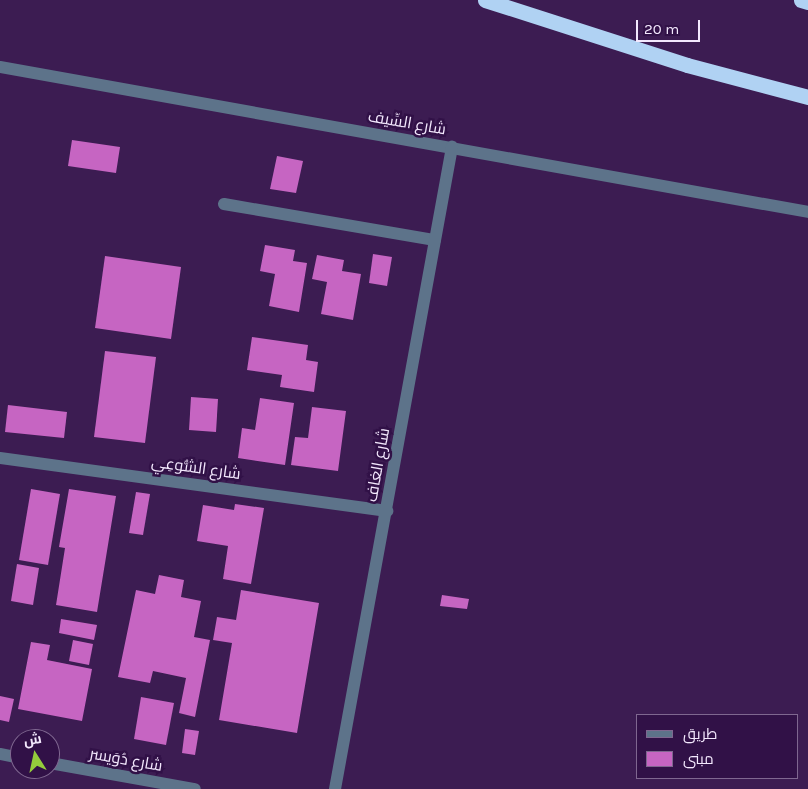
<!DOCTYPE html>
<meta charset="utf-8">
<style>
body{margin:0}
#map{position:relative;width:808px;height:789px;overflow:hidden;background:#3c1c52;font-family:Karla,Cairo,sans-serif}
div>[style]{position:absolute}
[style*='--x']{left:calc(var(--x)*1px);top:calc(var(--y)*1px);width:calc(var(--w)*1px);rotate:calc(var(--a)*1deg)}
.building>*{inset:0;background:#c665c2}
.minor>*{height:12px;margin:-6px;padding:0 6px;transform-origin:6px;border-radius:6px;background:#5d738a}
.highway>*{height:15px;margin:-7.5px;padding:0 7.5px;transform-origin:7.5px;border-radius:7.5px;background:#b0d2f3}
span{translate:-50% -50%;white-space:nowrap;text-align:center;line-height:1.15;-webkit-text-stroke:5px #311147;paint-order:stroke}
.street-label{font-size:16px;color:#f3e8fd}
.legend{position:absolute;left:636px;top:714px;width:162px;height:65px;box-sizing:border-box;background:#311147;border:1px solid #7f6790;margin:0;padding:6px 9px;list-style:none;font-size:15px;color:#f3e8fd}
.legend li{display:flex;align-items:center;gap:10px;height:25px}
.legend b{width:25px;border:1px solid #7f6790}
.north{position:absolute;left:10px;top:729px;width:50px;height:50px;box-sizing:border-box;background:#311147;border:1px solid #7f6790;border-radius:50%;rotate:350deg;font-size:14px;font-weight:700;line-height:20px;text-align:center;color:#f3e8fd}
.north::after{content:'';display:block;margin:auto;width:18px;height:22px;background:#94cc3c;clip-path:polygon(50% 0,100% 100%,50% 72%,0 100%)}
.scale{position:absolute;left:636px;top:20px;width:64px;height:22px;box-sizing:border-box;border:2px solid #f3e8fd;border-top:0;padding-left:6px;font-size:15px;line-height:18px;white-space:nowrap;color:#f3e8fd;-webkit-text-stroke:4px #311147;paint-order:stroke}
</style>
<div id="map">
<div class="building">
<i style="clip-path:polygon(72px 140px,120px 147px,116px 173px,68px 166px)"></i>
<i style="clip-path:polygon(277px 156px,303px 161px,296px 193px,270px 189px)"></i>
<i style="clip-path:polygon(265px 245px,295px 250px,293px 261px,307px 263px,299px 312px,269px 306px,275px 274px,260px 271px)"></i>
<i style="clip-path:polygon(373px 254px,392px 257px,387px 286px,369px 283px)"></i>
<i style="clip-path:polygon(317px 255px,344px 260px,342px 271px,361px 274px,353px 320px,321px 314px,327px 282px,312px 279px)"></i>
<i style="clip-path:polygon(105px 256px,181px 267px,171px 339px,95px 328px)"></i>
<i style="clip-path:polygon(252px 337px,308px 345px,306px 360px,318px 362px,314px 392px,280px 387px,282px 375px,247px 370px)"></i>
<i style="clip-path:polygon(105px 351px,156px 357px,145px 443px,94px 437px)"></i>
<i style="clip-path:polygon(191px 397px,218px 399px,216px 432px,189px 430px)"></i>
<i style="clip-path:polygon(260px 398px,294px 403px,285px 465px,238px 458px,242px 428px,255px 430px)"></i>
<i style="clip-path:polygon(8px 405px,67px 412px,64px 438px,5px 432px)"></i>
<i style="clip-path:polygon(312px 407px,346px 411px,338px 471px,291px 465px,295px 437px,308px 438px)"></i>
<i style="clip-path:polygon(31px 489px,60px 494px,48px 565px,19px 560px)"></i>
<i style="clip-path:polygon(69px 489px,116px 496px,97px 612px,56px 605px,65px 548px,59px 547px)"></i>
<i style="clip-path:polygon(136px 492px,150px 494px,143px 535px,129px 533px)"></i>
<i style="clip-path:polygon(235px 504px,264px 508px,251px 584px,223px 579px,228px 546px,197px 541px,203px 505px,234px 510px)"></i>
<i style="clip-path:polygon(17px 564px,39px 568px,33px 605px,11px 601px)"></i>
<i style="clip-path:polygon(159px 575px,184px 580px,181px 597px,201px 601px,194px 637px,210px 640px,195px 717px,179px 713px,186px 678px,153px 671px,150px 683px,118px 677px,136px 590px,155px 594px)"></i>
<i style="clip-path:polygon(241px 590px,319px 603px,297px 733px,219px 720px,232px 643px,213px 640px,217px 617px,236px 620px)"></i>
<i style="clip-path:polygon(442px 595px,469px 599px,467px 609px,440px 606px)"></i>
<i style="clip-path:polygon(61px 619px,97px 625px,94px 640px,59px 633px)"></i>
<i style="clip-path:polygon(73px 640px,93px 644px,89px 665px,69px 661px)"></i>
<i style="clip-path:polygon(31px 642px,50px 645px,47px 660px,92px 669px,82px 721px,18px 709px)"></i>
<i style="clip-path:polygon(0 696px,14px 699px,9px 722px,0 720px)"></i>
<i style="clip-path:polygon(141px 697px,174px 703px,166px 745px,134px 739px)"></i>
<i style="clip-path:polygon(185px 729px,199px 731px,195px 755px,182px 753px)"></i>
</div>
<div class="minor">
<i style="--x:0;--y:67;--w:821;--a:10.17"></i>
<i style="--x:224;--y:204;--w:214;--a:9.7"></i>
<i style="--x:0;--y:458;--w:391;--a:7.8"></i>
<i style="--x:0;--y:754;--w:20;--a:11"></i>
<i style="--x:50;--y:763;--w:147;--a:10.2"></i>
<i style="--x:335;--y:789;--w:653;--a:-79.67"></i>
</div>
<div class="highway">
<i style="--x:485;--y:0;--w:212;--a:17.8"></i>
<i style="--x:687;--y:65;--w:125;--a:14.8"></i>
<i style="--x:801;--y:0;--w:7;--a:16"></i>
</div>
<div class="street-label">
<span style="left:407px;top:123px;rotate:10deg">شارع السِّيف</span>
<span style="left:378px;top:465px;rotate:-80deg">شارع الغاف</span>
<span style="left:196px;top:468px;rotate:8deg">شارع الشُّوعِي</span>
<span style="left:126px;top:760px;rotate:10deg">شارع دُوَيسر</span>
</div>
<ul class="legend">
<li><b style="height:6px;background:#5d738a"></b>طريق</li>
<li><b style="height:14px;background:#c665c2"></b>مبنى</li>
</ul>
<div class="north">ش</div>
<div class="scale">20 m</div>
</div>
